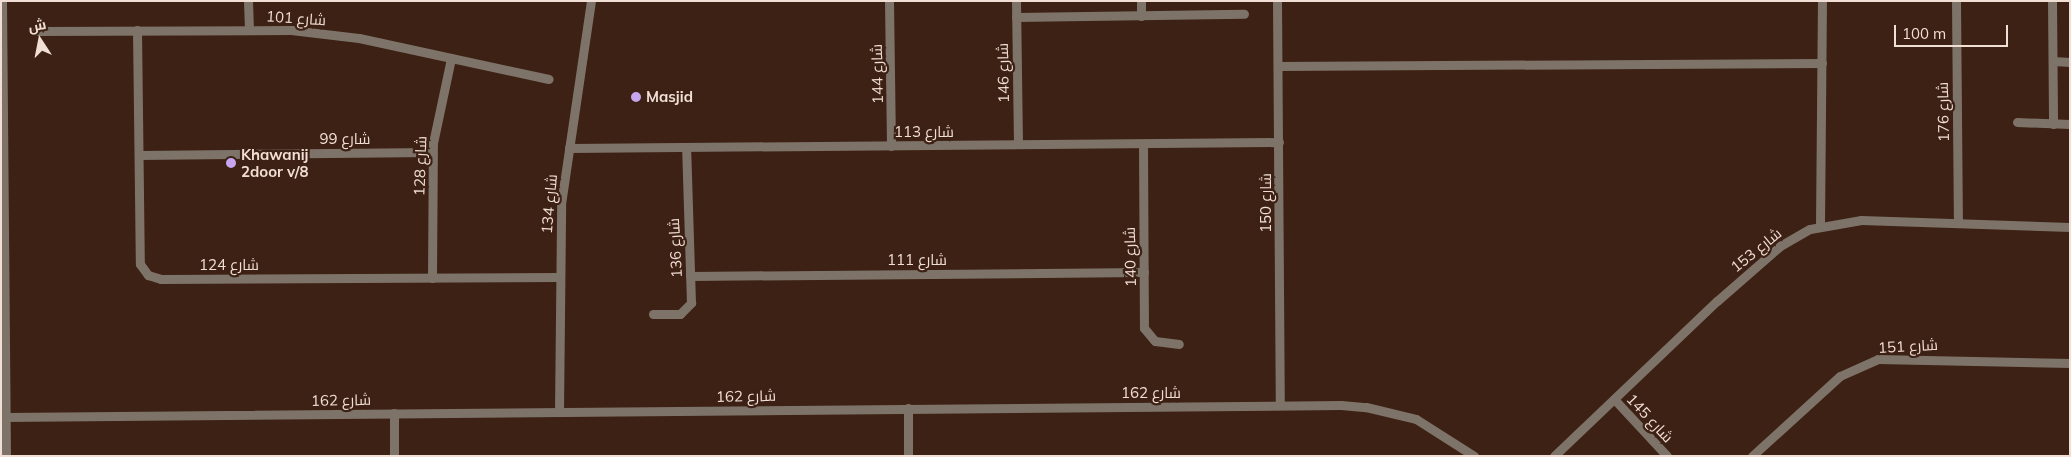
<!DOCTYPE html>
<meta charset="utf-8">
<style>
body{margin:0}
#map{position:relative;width:2071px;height:457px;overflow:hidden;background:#3c2114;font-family:Mulish,Cairo,sans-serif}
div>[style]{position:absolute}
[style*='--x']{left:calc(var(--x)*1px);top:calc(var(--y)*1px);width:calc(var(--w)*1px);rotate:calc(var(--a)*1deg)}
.minor>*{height:9px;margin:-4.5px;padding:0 4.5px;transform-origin:4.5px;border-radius:4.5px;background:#7e7368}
.dots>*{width:14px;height:14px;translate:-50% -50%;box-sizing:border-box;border:2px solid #3c2114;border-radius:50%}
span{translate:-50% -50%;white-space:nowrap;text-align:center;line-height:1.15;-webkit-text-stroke:4.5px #3c2114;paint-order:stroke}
.street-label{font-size:15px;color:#f1ded5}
.poi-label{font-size:15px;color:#f1ded5;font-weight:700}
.left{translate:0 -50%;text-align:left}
.frame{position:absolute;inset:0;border:2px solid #f1ded5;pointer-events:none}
.north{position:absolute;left:15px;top:15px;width:50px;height:50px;-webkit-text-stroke:4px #3c2114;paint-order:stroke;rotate:349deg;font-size:14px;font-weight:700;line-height:20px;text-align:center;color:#f1ded5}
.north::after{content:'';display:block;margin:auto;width:18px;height:22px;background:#f1ded5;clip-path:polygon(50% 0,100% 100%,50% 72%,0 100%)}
.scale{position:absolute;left:1894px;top:25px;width:114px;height:22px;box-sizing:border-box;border:2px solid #f1ded5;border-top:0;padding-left:6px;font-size:15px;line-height:18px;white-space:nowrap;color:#f1ded5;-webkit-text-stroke:4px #3c2114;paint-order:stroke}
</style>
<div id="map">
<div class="minor">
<i style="--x:2;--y:1;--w:455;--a:89.5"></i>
<i style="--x:248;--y:1;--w:28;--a:88"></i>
<i style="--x:889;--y:1;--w:145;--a:89.2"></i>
<i style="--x:1016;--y:1;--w:143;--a:89.2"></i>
<i style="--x:1141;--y:1;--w:15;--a:90"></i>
<i style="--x:1277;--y:1;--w:404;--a:89.6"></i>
<i style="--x:1956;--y:1;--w:222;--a:89.5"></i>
<i style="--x:2052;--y:1;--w:123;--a:89.5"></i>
<i style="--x:1016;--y:17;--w:228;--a:-0.8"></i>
<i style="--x:137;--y:30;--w:234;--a:89.3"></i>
<i style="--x:140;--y:264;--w:14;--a:54"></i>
<i style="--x:148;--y:275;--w:14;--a:17"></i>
<i style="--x:161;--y:279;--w:398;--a:-0.3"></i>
<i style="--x:36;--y:31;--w:255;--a:-0.2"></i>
<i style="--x:291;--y:30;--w:68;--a:6.7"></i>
<i style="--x:359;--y:38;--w:194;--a:12.2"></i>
<i style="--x:2053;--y:61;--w:17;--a:3"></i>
<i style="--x:1278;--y:66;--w:544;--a:-0.32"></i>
<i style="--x:2017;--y:122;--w:53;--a:2.2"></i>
<i style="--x:1143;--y:144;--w:184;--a:89.7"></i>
<i style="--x:1144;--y:328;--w:17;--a:50"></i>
<i style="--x:1155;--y:341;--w:24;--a:7"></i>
<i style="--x:569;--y:148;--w:710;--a:-0.48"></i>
<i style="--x:139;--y:155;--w:293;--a:-0.6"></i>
<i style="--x:1820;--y:226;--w:225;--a:-89.5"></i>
<i style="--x:690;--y:276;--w:454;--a:-0.5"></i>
<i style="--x:432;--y:278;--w:135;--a:-89.6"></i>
<i style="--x:433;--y:143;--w:87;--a:-78"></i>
<i style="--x:653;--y:314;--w:27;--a:0"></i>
<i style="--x:680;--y:314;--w:16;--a:-45"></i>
<i style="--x:691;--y:303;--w:156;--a:-91.8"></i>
<i style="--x:1614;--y:399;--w:78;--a:47.1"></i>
<i style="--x:908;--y:408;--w:48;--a:90"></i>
<i style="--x:559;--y:412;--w:208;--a:-89.4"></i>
<i style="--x:561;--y:204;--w:205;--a:-81.6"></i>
<i style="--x:394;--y:413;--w:43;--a:90"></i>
<i style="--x:5;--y:417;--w:1336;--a:-0.51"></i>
<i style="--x:1341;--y:405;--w:25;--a:5"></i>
<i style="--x:1366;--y:407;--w:51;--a:13.5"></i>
<i style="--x:1416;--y:419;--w:69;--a:32.5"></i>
<i style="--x:1554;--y:456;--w:225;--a:-43.6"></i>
<i style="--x:1717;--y:301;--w:84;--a:-41.1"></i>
<i style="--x:1780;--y:246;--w:34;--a:-30"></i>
<i style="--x:1810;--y:229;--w:52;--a:-10"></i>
<i style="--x:1861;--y:220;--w:209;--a:1.9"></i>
<i style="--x:1752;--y:456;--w:119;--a:-42.3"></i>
<i style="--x:1840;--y:376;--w:42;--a:-24.1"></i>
<i style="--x:1878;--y:359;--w:192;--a:1.2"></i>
</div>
<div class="dots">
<i style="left:636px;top:97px;background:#c8a6ef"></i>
<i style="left:231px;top:163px;background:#c8a6ef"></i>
</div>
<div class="street-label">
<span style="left:296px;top:18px;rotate:4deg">شارع 101</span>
<span style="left:1003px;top:73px;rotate:-91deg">شارع 146</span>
<span style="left:877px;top:74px;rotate:-91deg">شارع 144</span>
<span style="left:1943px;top:112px;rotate:-91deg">شارع 176</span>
<span style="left:924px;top:132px">شارع 113</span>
<span style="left:345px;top:139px">شارع 99</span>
<span style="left:420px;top:166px;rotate:-88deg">شارع 128</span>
<span style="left:1266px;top:203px;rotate:-90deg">شارع 150</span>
<span style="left:549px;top:204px;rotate:-85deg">شارع 134</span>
<span style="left:675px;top:248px;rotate:-93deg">شارع 136</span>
<span style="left:1756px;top:250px;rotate:-39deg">شارع 153</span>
<span style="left:1130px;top:257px;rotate:-91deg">شارع 140</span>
<span style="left:917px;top:260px">شارع 111</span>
<span style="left:229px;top:265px">شارع 124</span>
<span style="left:1908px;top:346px;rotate:-3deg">شارع 151</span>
<span style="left:1151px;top:393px">شارع 162</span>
<span style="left:746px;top:396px;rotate:-1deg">شارع 162</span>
<span style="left:341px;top:400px;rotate:-1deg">شارع 162</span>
<span style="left:1650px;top:418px;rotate:47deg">شارع 145</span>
</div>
<div class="poi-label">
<span class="left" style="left:646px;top:97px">Masjid</span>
<span class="left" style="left:241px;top:163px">Khawanij<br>2door v/8</span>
</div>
<div class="frame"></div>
<div class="north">ش</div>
<div class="scale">100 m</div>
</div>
